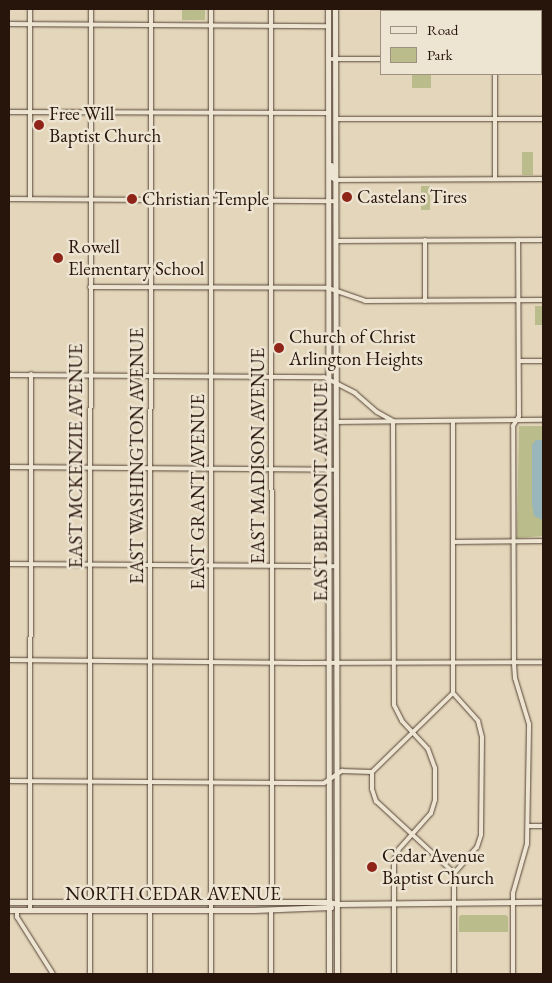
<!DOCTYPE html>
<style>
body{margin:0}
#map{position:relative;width:552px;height:983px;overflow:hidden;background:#e3d6ba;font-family:"EB Garamond",serif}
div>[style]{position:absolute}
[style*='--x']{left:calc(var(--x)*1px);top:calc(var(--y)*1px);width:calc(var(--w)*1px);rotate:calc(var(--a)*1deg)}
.green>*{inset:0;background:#babc8b}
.water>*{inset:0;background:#99b6ba}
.roads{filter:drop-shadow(0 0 1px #564437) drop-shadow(0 0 1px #564437)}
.minor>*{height:4px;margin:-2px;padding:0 2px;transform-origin:2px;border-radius:2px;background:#ede4d2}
.secondary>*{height:5px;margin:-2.5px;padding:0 2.5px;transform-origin:2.5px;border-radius:2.5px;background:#ede4d2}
.dots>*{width:14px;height:14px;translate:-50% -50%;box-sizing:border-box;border:2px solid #ede4d2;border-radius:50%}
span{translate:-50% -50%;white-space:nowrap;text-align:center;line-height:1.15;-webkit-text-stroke:5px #ede4d2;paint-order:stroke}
.poi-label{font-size:19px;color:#27140b}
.left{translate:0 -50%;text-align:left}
.street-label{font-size:19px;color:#27140b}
.frame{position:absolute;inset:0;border:10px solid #27140b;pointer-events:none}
.legend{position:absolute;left:380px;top:10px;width:162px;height:65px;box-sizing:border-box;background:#ede4d2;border:1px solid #9e9182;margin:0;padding:6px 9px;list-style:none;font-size:15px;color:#27140b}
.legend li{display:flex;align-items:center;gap:10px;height:25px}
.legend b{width:25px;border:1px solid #9e9182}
</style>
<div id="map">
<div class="green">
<i style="clip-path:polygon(182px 9px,205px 9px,205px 20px,182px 20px)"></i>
<i style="clip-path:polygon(412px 74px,431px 74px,431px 88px,412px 88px)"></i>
<i style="clip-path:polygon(522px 152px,533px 152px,533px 175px,522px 175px)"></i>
<i style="clip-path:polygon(421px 186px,430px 186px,430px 210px,421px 210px)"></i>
<i style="clip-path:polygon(535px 306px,542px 306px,542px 325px,535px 325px)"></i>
<i style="clip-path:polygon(519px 426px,543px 426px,543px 536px,517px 538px)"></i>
<i style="clip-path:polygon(461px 915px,506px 915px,508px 917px,508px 932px,459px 932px,459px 917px)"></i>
</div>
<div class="water">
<i style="clip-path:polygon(536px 440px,543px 440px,543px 520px,534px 516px,532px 504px,532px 445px)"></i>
</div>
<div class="roads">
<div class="minor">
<i style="--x:271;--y:9;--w:894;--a:89.94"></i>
<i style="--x:495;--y:9;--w:2;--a:90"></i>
<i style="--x:9;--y:24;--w:319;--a:0.4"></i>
<i style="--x:332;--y:59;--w:49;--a:0"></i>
<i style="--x:541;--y:59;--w:2;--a:0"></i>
<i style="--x:495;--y:74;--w:105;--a:90"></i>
<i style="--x:9;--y:112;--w:319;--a:0.2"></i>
<i style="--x:336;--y:119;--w:207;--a:0"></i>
<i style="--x:336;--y:180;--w:207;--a:-0.3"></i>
<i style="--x:9;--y:199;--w:327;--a:0.4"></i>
<i style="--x:30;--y:199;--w:190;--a:-90"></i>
<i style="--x:425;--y:240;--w:61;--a:90"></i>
<i style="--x:336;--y:241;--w:207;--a:-0.3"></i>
<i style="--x:90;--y:287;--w:238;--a:0.2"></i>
<i style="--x:328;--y:288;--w:39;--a:19"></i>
<i style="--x:365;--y:301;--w:178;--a:-0.3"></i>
<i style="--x:519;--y:361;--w:24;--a:0"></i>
<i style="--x:9;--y:375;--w:315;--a:0.4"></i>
<i style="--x:324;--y:377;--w:35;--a:27"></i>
<i style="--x:355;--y:393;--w:29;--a:41"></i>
<i style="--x:377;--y:412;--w:18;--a:29"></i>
<i style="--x:393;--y:421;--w:284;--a:89.8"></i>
<i style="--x:394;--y:705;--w:18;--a:63"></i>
<i style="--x:402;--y:721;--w:38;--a:47"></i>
<i style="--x:428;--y:749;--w:20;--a:70"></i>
<i style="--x:435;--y:768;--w:32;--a:90"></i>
<i style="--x:435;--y:800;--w:14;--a:107"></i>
<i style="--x:431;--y:813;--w:48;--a:131.6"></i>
<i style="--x:399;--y:849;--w:12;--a:114"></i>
<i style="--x:394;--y:860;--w:114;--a:90"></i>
<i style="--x:453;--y:421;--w:272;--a:90"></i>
<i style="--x:453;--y:693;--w:38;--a:48"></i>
<i style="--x:478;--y:721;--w:16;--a:76"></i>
<i style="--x:482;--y:737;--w:98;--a:90.6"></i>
<i style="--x:481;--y:835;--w:13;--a:108"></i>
<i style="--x:477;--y:847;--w:35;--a:131"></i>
<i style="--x:454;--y:873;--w:101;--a:90"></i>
<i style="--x:336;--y:422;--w:207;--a:-0.6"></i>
<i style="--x:9;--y:467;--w:327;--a:0.5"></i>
<i style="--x:453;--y:542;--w:90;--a:-0.6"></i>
<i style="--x:9;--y:564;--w:327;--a:0.4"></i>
<i style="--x:9;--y:660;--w:293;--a:0.6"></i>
<i style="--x:302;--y:663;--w:241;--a:-0.2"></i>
<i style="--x:372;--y:772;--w:17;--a:90"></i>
<i style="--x:372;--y:789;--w:13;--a:72"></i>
<i style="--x:376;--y:801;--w:106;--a:42.7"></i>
<i style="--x:372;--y:772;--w:113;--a:-44.3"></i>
<i style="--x:9;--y:781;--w:315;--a:0.4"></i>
<i style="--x:324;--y:783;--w:22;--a:-34"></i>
<i style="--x:342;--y:771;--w:30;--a:2"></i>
<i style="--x:528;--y:826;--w:15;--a:0"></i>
<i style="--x:90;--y:902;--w:893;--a:-89.94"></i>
<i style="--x:150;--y:903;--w:894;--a:-89.94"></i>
<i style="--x:17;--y:910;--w:7;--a:90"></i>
<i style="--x:17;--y:917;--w:67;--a:57.7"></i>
<i style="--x:30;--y:910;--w:536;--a:-89.89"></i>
<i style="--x:150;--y:910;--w:64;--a:90"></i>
<i style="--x:90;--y:974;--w:64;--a:-90"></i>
<i style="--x:211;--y:974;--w:965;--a:-90"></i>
<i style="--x:271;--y:974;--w:64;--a:-90"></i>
<i style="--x:513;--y:974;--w:81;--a:-90"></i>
<i style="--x:513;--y:893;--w:51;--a:-74.1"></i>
<i style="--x:527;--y:844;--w:120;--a:-89"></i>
<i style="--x:529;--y:724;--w:48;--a:-106.9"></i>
<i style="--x:515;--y:678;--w:16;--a:-94"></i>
<i style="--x:514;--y:662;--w:236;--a:-90.2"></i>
<i style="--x:513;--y:426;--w:12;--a:-59"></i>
<i style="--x:519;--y:416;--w:176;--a:-90.3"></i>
</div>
<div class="secondary">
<i style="--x:328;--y:9;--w:965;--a:89.94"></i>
<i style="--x:335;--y:9;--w:965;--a:89.88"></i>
<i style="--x:331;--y:165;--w:12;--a:85"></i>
<i style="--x:332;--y:177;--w:5;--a:37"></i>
<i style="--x:9;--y:902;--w:320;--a:0"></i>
<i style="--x:329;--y:902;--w:8;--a:14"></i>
<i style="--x:337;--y:904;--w:206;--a:-0.6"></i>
<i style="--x:9;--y:910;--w:245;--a:0"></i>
<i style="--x:254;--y:910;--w:77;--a:-2.2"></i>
</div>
</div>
<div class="dots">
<i style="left:39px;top:125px;background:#8f2418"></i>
<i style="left:347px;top:197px;background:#8f2418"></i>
<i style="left:132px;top:199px;background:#8f2418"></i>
<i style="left:58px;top:258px;background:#8f2418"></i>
<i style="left:279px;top:348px;background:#8f2418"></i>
<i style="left:372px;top:867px;background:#8f2418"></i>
</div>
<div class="poi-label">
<span class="left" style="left:49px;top:125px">Free Will<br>Baptist Church</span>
<span class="left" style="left:357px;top:197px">Castelans Tires</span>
<span class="left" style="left:142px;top:199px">Christian Temple</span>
<span class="left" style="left:68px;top:258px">Rowell<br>Elementary School</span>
<span class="left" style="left:289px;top:348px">Church of Christ<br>Arlington Heights</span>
<span class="left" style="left:382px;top:867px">Cedar Avenue<br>Baptist Church</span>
</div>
<div class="street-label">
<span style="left:76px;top:456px;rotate:-90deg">EAST MCKENZIE AVENUE</span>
<span style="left:137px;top:456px;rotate:-90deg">EAST WASHINGTON AVENUE</span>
<span style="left:258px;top:456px;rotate:-90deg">EAST MADISON AVENUE</span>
<span style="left:198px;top:492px;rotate:-90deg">EAST GRANT AVENUE</span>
<span style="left:321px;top:492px;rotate:-90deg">EAST BELMONT AVENUE</span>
<span style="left:173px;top:894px">NORTH CEDAR AVENUE</span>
</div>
<div class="frame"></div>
<ul class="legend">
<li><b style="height:6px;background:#ede4d2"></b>Road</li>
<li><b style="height:14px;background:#babc8b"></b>Park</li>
</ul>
</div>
